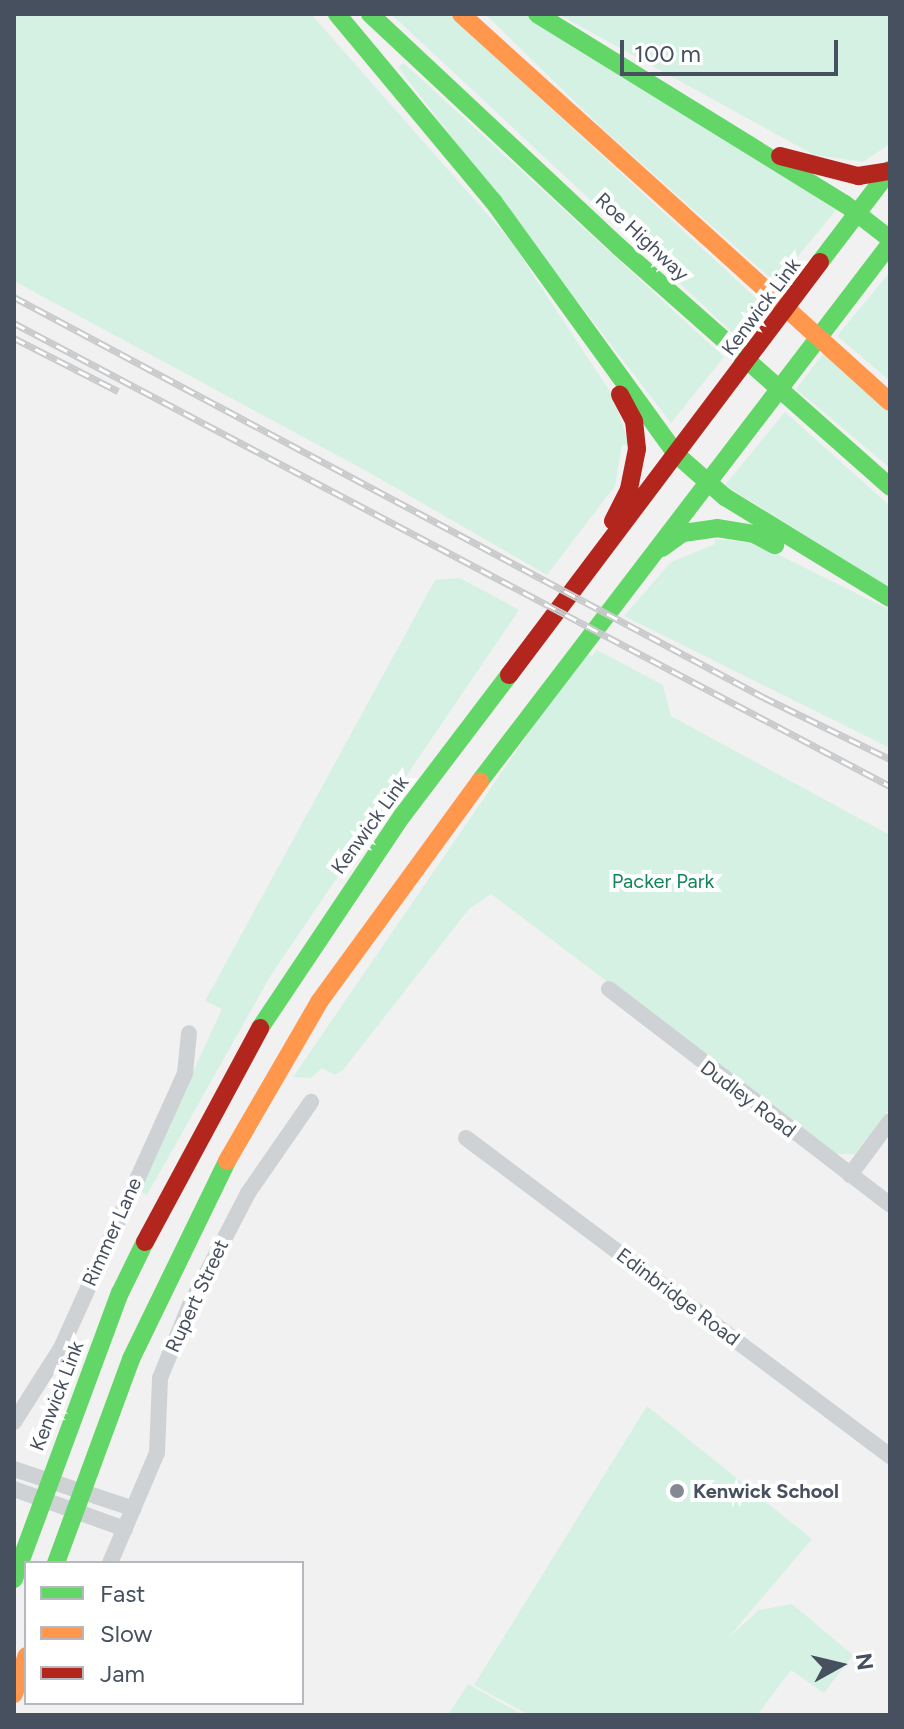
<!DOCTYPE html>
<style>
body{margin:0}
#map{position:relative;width:904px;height:1729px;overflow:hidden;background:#f2f1f1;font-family:Figtree,sans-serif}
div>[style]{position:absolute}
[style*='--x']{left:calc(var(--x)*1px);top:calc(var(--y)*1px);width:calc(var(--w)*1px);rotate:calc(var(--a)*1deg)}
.green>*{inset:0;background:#d5f1e4}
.street>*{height:16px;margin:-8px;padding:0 8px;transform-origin:8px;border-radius:8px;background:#cfd2d5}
.fast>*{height:18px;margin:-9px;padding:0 9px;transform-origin:9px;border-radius:9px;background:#63d668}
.slow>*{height:18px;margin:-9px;padding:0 9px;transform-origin:9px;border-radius:9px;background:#ff974d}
.jam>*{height:18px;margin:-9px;padding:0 9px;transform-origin:9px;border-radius:9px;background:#b3261e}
.rail>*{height:7px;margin-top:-3.5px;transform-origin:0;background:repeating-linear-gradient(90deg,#fff 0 12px,#c8cacc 0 24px);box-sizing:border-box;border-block:2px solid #c8cacc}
.dots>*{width:22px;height:22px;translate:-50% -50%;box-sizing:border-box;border:4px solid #fff;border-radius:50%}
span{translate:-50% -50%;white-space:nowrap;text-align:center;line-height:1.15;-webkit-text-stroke:8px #fff;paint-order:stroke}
.street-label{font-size:20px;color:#47505f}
.park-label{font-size:20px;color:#13855b}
.poi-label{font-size:20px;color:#47505f;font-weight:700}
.left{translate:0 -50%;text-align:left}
.frame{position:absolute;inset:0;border:16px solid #47505f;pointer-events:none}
.legend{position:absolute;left:24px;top:1561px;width:280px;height:144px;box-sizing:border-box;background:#fff;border:2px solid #b5b9bf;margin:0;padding:10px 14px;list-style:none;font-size:24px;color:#47505f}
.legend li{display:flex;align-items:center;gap:16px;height:40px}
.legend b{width:40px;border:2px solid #b5b9bf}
.north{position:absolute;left:800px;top:1625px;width:80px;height:80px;-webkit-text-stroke:6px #fff;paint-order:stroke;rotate:82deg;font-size:22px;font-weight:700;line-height:32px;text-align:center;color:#47505f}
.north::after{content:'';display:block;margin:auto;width:28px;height:36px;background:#47505f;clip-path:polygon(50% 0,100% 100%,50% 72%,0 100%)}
.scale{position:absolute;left:620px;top:40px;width:218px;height:36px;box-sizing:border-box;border:4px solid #47505f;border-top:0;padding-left:10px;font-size:24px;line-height:28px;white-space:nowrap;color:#47505f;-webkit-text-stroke:6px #fff;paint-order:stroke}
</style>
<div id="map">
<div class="green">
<i style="clip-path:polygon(14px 14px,311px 14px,510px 240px,613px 396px,629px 444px,622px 445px,615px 486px,547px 575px,370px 473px,14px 281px)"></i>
<i style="clip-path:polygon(391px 14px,449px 14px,757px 299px,736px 336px)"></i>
<i style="clip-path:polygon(485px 14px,527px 14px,836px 210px,776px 283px,605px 131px)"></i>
<i style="clip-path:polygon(558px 14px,890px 14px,890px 144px,863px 162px,814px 155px)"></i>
<i style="clip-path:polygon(404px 63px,724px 357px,671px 423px,398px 67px)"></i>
<i style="clip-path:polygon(890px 272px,890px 381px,837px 336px)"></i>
<i style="clip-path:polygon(824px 353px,890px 412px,890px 468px,796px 389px)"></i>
<i style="clip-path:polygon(785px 412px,890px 506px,890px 588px,725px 485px)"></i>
<i style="clip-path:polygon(715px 539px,755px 543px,890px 610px,890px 748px,624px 616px,671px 562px,715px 544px)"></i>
<i style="clip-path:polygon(460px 578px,519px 610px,271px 975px,147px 1195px,138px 1190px,222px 1009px,205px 1001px,435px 580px)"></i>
<i style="clip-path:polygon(597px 650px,663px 685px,671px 716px,890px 835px,890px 1108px,855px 1154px,836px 1154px,491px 894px,469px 909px,343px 1070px,335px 1075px,322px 1068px,311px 1078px,293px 1077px,584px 652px,592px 656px)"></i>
<i style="clip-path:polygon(647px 1406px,812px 1539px,728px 1638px,759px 1610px,792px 1604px,853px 1655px,824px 1693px,791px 1670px,757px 1715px,529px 1715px,474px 1685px)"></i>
<i style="clip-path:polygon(468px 1684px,523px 1715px,448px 1715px)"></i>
</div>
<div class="street">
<i style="--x:609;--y:989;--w:354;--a:37.5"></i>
<i style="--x:466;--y:1138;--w:530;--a:36.87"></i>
<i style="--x:850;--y:1175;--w:67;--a:-53.5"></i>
<i style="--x:14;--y:1422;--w:88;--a:-57.6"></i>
<i style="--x:61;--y:1348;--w:302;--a:-65.7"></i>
<i style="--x:185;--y:1073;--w:40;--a:-84.3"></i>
<i style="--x:14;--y:1469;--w:126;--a:18.4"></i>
<i style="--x:14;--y:1489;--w:118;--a:19.8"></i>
<i style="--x:110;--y:1563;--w:120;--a:-66.9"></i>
<i style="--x:157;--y:1453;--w:75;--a:-87.7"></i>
<i style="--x:160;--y:1378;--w:79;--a:-67.7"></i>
<i style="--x:190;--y:1305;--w:126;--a:-62.6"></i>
<i style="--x:248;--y:1193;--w:111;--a:-55.3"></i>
</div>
<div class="fast">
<i style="--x:337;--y:14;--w:244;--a:50.2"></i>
<i style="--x:493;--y:201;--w:314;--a:54.1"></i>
<i style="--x:677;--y:455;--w:64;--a:41.2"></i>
<i style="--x:725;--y:497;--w:193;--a:31.5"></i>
<i style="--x:370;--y:14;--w:341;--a:43.1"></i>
<i style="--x:619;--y:247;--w:362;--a:41.5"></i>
<i style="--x:537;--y:14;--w:362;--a:31.7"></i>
<i style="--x:845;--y:204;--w:57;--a:37.9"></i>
<i style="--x:820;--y:262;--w:116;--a:-52.7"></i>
<i style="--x:662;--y:548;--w:26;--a:-36"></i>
<i style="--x:683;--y:533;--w:34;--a:-8"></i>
<i style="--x:717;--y:528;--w:37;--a:9"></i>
<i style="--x:754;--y:534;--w:24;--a:28"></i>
<i style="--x:480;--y:781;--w:676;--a:-52.64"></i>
<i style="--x:260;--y:1028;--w:255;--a:-56.2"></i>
<i style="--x:402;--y:816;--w:177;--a:-52.8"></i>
<i style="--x:56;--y:1563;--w:217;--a:-69.8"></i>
<i style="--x:131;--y:1359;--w:220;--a:-64.1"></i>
<i style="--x:14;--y:1579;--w:305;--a:-69.7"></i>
<i style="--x:120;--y:1293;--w:57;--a:-63.9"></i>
</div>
<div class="slow">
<i style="--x:461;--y:14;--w:578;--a:42.13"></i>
<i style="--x:227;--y:1161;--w:184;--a:-59.9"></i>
<i style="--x:319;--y:1002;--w:273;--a:-53.9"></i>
<i style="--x:14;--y:1694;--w:40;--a:-72"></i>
</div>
<div class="jam">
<i style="--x:780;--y:156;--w:81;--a:14.4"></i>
<i style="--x:858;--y:176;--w:31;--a:-9"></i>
<i style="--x:613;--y:521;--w:36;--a:-63"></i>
<i style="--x:629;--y:489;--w:41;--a:-78.7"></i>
<i style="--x:637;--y:449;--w:28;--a:-96"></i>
<i style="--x:634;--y:421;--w:30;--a:-118"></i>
<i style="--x:509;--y:675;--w:517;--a:-53.02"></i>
<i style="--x:145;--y:1242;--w:243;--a:-61.7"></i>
</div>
<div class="rail">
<i style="--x:14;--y:297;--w:849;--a:28.1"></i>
<i style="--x:763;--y:697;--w:141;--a:26"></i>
<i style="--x:14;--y:323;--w:991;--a:27.86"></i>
<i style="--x:14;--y:338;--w:117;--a:27"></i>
</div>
<div class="dots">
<i style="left:677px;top:1491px;background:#838892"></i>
</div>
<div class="street-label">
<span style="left:642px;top:237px;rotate:43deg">Roe Highway</span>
<span style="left:761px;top:307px;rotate:-53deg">Kenwick Link</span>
<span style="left:370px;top:825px;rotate:-54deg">Kenwick Link</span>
<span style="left:748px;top:1099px;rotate:37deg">Dudley Road</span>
<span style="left:112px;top:1232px;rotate:-66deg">Rimmer Lane</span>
<span style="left:197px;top:1296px;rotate:-65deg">Rupert Street</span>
<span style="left:678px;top:1297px;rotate:37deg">Edinbridge Road</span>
<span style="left:57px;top:1396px;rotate:-69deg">Kenwick Link</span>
</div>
<div class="park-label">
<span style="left:663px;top:881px">Packer Park</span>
</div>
<div class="poi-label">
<span class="left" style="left:693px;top:1491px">Kenwick School</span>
</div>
<div class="frame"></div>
<ul class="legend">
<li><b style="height:10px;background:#63d668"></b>Fast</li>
<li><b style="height:10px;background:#ff974d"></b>Slow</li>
<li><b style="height:10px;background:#b3261e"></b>Jam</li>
</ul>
<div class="north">N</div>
<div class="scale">100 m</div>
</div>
